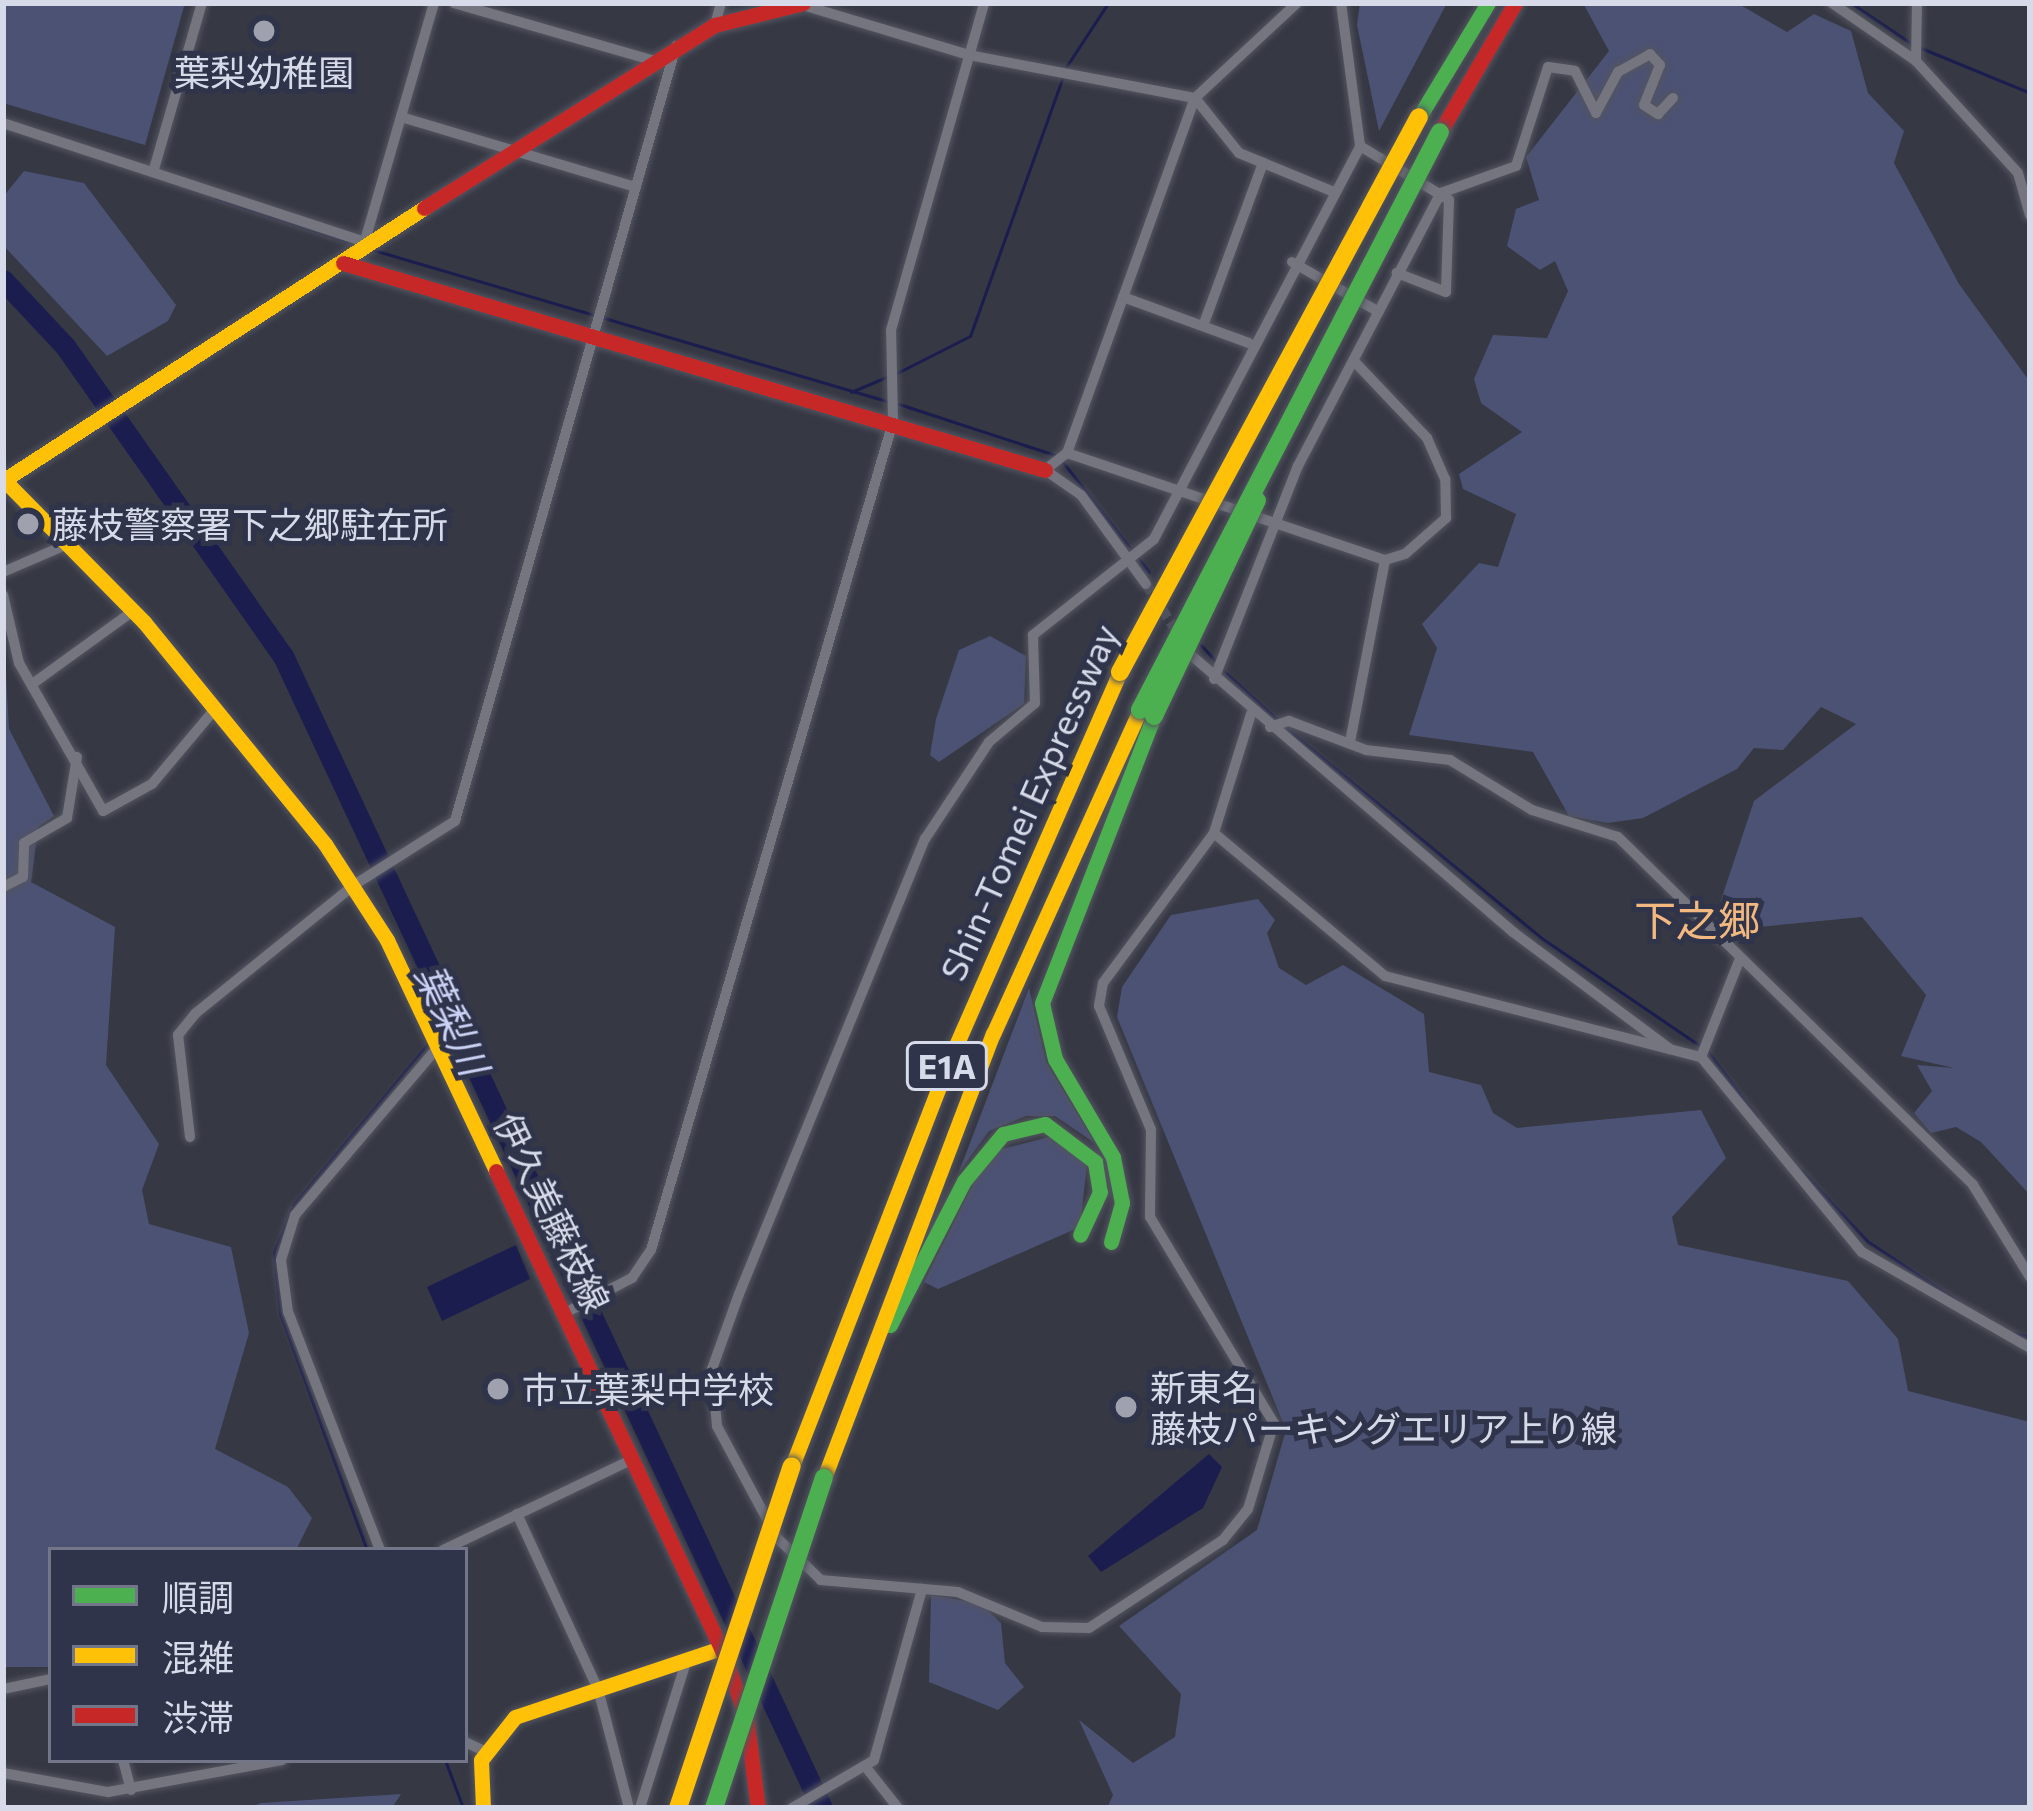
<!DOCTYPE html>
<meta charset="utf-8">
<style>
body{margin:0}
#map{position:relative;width:2033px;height:1811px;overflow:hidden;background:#363844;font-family:Commissioner,"Noto Sans JP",sans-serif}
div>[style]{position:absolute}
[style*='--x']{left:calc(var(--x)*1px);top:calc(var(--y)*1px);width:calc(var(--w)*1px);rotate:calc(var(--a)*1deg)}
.green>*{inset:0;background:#4c5274}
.water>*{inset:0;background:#1b1d4f}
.stream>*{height:3px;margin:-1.5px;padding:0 1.5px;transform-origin:1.5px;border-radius:1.5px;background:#1b1d4f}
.river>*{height:21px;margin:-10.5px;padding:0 10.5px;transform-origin:10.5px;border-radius:10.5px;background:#1b1d4f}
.street-tunnel>*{height:10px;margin-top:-5px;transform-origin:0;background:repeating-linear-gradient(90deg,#4e505d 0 10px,transparent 0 15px)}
.roads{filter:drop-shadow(0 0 3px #535560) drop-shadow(0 0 3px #535560)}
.street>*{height:10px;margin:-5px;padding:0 5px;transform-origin:5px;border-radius:5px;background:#74757f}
.fast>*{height:15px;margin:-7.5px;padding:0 7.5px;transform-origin:7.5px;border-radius:7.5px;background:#4caf50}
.slow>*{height:15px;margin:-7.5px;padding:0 7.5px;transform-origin:7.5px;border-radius:7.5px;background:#ffc107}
.jam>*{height:15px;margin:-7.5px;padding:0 7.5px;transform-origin:7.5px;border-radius:7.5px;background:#c62828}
.bridges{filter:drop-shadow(0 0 3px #535560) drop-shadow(0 0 3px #535560)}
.fast-bridge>*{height:18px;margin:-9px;padding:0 9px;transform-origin:9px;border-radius:9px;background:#4caf50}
.slow-bridge>*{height:18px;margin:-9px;padding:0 9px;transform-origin:9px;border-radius:9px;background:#ffc107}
.dots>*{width:33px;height:33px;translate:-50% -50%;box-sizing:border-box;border:6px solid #30344a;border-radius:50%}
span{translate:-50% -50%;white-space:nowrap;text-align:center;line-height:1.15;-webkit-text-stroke:10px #30344a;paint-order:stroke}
.shield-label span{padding:3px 9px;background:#30344a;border:3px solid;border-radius:9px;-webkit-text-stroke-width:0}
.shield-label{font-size:33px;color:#d7dae8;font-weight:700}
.poi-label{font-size:36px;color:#d7dae8}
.left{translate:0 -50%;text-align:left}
.street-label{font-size:36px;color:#d7dae8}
.water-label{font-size:39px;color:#c9d1f5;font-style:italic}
.quarter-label{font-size:42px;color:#f3b87f}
.frame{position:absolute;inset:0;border:6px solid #d7dae8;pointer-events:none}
.legend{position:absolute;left:48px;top:1547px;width:420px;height:216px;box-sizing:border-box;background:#30344a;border:3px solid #737689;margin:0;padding:15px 21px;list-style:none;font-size:36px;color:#d7dae8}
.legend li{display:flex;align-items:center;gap:24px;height:60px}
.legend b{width:60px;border:3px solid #737689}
</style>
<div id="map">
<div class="green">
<i style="clip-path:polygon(3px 3px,185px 3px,145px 145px,3px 103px)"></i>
<i style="clip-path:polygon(1360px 3px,1447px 3px,1379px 131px,1357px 25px)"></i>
<i style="clip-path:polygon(1583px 3px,1737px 3px,1787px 32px,1814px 14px,1851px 31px,1868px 93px,1904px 131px,1894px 163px,1959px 284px,2030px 382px,2030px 1195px,1981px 1142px,1956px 1127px,1931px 1133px,1914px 1113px,1932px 1091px,1917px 1065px,1954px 1068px,1901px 1056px,1926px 995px,1862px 917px,1727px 930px,1720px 903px,1754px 801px,1856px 724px,1821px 707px,1783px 750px,1754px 748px,1737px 769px,1643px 818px,1608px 823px,1569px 816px,1533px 752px,1409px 735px,1437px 648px,1422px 624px,1479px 563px,1498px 567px,1516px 514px,1463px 489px,1459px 474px,1522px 432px,1481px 403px,1474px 379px,1493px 335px,1547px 338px,1568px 291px,1555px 261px,1540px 270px,1507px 246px,1516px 209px,1539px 200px,1526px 157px,1609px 51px)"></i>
<i style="clip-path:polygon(24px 171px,84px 183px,176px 305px,168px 321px,107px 356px,3px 245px,3px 197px)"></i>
<i style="clip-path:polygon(3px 622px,9px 729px,54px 816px,38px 827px,31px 882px,115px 927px,106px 1065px,159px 1144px,142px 1190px,149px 1224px,231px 1247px,249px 1333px,215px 1449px,288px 1487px,312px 1518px,296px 1550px,51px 1550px,51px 1667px,3px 1667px)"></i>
<i style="clip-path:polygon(990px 636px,1026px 656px,1024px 704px,939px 762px,930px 755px,936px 719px,959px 650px)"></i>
<i style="clip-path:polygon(1258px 899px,1275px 920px,1267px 933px,1279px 968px,1306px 985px,1343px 965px,1424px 1014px,1429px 1072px,1481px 1085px,1493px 1113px,1517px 1128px,1701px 1110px,1726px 1158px,1672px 1217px,1678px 1245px,1848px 1281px,1898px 1339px,1908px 1391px,2030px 1422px,2030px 1808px,1107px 1808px,1113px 1795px,1079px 1720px,1133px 1763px,1175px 1737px,1181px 1694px,1119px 1626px,1257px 1530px,1286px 1430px,1117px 1017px,1122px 987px,1171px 915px)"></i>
<i style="clip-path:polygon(1029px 988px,1046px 1062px,1095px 1143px,1055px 1116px,1026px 1116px,989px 1131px,959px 1172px)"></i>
<i style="clip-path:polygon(1049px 1137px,1087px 1164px,1080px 1227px,938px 1289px,924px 1282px,981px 1168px,998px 1150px)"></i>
<i style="clip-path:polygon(931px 1595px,981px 1604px,1001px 1623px,1005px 1663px,1024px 1687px,998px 1710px,929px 1682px)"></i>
<i style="clip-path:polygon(401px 1794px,392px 1808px,248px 1808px,261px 1803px)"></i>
</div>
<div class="water">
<i style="clip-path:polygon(516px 1245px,530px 1279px,442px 1321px,427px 1287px)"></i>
<i style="clip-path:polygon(1209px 1454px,1222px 1467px,1203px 1508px,1101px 1572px,1088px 1556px)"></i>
</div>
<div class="stream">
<i style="--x:1851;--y:3;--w:73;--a:33.9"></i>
<i style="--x:1921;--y:48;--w:118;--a:22.4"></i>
<i style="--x:1066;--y:67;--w:77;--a:-56.7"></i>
<i style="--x:216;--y:198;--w:146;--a:18.3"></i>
<i style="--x:370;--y:249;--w:542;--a:16.4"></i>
<i style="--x:895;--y:374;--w:84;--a:-26.9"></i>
<i style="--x:970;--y:336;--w:276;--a:-70.3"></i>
<i style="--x:851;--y:392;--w:38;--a:-23"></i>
<i style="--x:899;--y:404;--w:164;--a:18.1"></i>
<i style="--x:1062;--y:461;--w:141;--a:51.9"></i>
<i style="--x:1201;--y:645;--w:25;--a:48"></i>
<i style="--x:1224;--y:671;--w:74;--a:42.3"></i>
<i style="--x:1286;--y:728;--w:329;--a:39.4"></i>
<i style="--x:1540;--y:937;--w:196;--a:34.2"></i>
<i style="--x:437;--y:1033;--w:24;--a:-48"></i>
<i style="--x:1709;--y:1053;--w:80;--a:53.1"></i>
<i style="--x:1802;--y:1171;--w:96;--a:47.1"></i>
<i style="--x:1867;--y:1241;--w:110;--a:33.5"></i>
<i style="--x:2014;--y:1333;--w:16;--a:14"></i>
<i style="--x:367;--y:1550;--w:252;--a:-110.2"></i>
<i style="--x:280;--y:1313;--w:61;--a:-95.6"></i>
<i style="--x:274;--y:1252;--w:52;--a:-67.4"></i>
<i style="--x:294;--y:1204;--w:207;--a:-50.1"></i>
<i style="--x:445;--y:1760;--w:51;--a:69.4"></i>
</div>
<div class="river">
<i style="--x:3;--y:280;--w:91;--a:46.8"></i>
<i style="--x:65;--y:346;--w:381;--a:54.9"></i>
<i style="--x:284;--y:658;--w:1270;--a:64.93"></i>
</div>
<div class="street-tunnel">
<i style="--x:1146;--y:584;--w:63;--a:57.3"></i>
</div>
<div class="roads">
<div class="street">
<i style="--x:454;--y:3;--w:206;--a:16.1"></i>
<i style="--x:1341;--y:3;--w:144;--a:82.4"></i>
<i style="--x:1360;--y:146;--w:104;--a:31.2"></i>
<i style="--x:1449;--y:200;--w:92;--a:91.9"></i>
<i style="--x:1446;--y:292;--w:53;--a:-158.8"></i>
<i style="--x:1832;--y:3;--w:102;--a:34.6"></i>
<i style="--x:1916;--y:61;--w:151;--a:47.7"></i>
<i style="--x:2018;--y:173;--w:44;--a:74.1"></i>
<i style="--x:799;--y:4;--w:177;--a:16.7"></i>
<i style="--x:969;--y:55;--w:230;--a:10.8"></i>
<i style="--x:715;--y:25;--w:23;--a:-75"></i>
<i style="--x:1916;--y:61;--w:58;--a:-89"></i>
<i style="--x:1195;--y:98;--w:70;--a:51.3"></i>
<i style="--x:1239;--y:153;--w:103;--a:22.3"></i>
<i style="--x:401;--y:117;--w:245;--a:16.6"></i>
<i style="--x:3;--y:123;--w:385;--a:18.2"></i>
<i style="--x:154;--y:169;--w:173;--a:-73.9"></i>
<i style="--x:366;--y:237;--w:244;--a:-73.8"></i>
<i style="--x:1292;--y:262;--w:100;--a:29.9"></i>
<i style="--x:1123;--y:297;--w:134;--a:20.1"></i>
<i style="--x:1203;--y:326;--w:174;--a:-69.8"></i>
<i style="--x:1067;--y:453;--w:336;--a:18.6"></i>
<i style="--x:1385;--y:560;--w:21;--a:-17"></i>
<i style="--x:1405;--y:554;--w:55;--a:-41.3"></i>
<i style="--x:1446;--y:518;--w:39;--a:-91"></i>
<i style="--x:1445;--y:479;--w:45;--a:-113.7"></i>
<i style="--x:1427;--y:438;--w:106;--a:-133.5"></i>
<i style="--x:3;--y:572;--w:71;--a:-23.3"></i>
<i style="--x:1146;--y:584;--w:110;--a:-126.1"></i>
<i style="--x:1081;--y:495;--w:44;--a:-145.2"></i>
<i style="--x:1045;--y:470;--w:28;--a:-38"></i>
<i style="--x:1067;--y:453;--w:377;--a:-70.2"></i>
<i style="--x:1195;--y:98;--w:139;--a:-43"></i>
<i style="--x:3;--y:595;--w:70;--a:76.8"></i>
<i style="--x:19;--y:663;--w:170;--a:60.4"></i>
<i style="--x:103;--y:811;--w:56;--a:-28.9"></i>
<i style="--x:152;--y:784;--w:97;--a:-50"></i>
<i style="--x:1191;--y:655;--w:425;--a:40.7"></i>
<i style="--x:1513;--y:932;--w:196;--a:36.7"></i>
<i style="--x:1214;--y:679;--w:229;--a:-68.5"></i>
<i style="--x:1298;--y:466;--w:308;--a:-62.4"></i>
<i style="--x:1441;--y:193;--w:80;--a:-19.8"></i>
<i style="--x:1516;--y:166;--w:104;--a:-72.1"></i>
<i style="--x:1548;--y:67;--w:27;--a:8"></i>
<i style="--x:1575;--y:71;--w:47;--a:63.4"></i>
<i style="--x:1596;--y:113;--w:47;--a:-61.8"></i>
<i style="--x:1618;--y:72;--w:37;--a:-29"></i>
<i style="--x:1650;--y:54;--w:15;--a:48"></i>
<i style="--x:1660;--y:65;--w:43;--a:111.8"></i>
<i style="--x:1644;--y:105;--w:17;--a:33"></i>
<i style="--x:1658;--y:114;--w:22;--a:-47"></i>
<i style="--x:35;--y:682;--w:121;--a:-35.9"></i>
<i style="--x:1251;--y:714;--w:125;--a:107.3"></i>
<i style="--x:1214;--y:833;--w:187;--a:126.5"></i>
<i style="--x:1103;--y:983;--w:23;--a:100"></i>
<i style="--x:1099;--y:1006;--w:134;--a:67.2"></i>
<i style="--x:1151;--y:1130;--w:87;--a:90.7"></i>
<i style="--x:1150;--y:1217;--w:240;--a:59"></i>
<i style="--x:1274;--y:1423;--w:90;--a:106.8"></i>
<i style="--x:1248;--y:1509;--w:40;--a:129"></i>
<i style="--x:1223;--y:1540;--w:160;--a:146.7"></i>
<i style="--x:1089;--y:1628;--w:47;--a:-178.8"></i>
<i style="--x:1042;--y:1627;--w:91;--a:-157.4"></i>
<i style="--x:958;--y:1592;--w:138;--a:-175"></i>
<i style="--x:821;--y:1580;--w:61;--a:-136.3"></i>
<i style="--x:777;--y:1538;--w:127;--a:-118.2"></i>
<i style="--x:717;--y:1426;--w:57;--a:-95"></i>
<i style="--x:712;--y:1369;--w:80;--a:-70.2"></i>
<i style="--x:739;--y:1294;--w:492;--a:-67.8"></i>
<i style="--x:925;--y:839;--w:116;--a:-56.6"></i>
<i style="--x:989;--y:742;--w:60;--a:-40.3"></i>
<i style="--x:1035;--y:703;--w:68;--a:-91.7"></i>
<i style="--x:1033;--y:635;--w:154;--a:-38.4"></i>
<i style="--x:1154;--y:539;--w:444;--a:-62.3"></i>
<i style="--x:1270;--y:727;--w:20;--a:-18"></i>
<i style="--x:1289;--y:721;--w:82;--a:20.6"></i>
<i style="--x:1366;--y:750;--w:85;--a:6.8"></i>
<i style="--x:1450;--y:760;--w:96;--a:31.4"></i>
<i style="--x:1532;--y:810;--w:90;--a:17.4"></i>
<i style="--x:1618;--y:837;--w:497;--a:44.4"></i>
<i style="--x:1973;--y:1185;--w:108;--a:58.2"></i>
<i style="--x:1350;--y:742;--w:185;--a:-79.1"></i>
<i style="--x:1214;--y:833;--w:223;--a:39.9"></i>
<i style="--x:1385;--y:976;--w:326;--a:14.4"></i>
<i style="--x:1701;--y:1057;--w:253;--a:50.5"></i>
<i style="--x:1862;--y:1252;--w:193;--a:29.7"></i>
<i style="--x:3;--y:887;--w:22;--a:-27"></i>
<i style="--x:23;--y:877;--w:34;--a:-88"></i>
<i style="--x:24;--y:843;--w:50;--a:-30.2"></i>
<i style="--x:67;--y:818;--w:62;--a:-80.7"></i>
<i style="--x:1701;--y:1057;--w:103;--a:-68.4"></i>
<i style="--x:190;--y:1137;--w:103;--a:-96.7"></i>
<i style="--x:178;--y:1035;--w:28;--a:-51"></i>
<i style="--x:196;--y:1013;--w:203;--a:-39"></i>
<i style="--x:354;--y:885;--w:120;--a:-32.4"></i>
<i style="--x:455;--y:821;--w:806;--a:-74.08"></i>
<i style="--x:565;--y:1313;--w:76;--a:-27.6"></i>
<i style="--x:632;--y:1278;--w:34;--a:-56"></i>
<i style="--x:651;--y:1250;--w:863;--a:-73.71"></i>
<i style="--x:893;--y:422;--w:92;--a:-91.2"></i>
<i style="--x:891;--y:330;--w:340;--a:-74.1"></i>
<i style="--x:517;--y:1514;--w:193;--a:65.2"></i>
<i style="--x:598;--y:1689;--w:123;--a:75.4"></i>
<i style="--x:380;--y:1550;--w:255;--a:-111.1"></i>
<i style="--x:288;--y:1312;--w:52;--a:-97.7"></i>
<i style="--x:281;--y:1260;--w:47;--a:-72.7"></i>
<i style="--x:295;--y:1215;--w:221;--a:-49.6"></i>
<i style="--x:443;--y:1550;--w:211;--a:-25.6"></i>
<i style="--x:3;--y:1689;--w:49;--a:-11.8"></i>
<i style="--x:465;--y:1742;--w:21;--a:25"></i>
<i style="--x:123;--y:1760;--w:31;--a:75"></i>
<i style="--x:868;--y:1770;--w:48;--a:51.7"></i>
<i style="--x:3;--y:1773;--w:107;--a:10.3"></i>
<i style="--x:108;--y:1792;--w:177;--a:-10.4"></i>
<i style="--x:640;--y:1808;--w:153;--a:-72.5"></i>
<i style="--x:792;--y:1808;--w:95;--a:-30.3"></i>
<i style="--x:874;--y:1760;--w:178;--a:-74.3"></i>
</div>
<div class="fast">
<i style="--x:1419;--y:117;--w:133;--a:-58.8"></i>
<i style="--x:1111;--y:1242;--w:41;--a:-74.2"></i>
<i style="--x:1122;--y:1203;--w:47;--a:-101.1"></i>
<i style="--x:1113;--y:1157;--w:114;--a:-120.6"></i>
<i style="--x:1055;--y:1059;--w:57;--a:-103.1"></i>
<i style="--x:1042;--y:1003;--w:308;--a:-68.7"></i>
<i style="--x:890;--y:1325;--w:162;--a:-62.8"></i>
<i style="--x:964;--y:1181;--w:61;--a:-50.3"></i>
<i style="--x:1003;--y:1134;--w:43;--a:-13.4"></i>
<i style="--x:1045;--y:1124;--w:63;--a:37.2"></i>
<i style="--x:1095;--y:1162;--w:30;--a:81"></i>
<i style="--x:1100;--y:1192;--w:47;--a:114.9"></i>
</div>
<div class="slow">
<i style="--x:3;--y:479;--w:201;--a:45.4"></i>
<i style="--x:144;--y:622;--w:286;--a:50.8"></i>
<i style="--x:325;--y:844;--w:114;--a:57.1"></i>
<i style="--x:387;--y:940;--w:255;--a:64.7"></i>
<i style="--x:4;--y:480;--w:500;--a:-32.93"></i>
<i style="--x:792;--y:1466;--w:437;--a:-68.8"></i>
<i style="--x:950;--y:1059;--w:423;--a:-66.3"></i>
<i style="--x:824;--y:1478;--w:475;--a:-69.2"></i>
<i style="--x:993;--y:1034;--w:356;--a:-65.6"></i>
<i style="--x:483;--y:1808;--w:48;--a:-92.4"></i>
<i style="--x:481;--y:1760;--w:55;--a:-51.7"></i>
<i style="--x:515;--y:1717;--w:217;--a:-18.5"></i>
</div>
<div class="jam">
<i style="--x:1440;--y:132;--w:149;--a:-59.8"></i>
<i style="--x:424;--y:208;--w:344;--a:-32.2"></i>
<i style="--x:715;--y:25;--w:91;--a:-14"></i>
<i style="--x:343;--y:263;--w:732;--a:16.43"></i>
<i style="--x:496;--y:1171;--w:527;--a:64.75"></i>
<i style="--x:721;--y:1648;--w:72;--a:69.8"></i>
<i style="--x:746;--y:1716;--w:93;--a:82.6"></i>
</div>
</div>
<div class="bridges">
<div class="fast-bridge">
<i style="--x:1140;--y:710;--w:651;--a:-62.57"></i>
<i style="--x:1154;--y:716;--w:239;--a:-64.5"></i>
<i style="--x:714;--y:1808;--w:348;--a:-71.6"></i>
</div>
<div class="slow-bridge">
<i style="--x:1120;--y:672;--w:630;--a:-61.69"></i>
<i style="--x:678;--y:1808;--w:360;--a:-71.6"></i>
</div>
</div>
<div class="dots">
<i style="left:264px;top:31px;background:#9fa1af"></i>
<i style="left:28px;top:524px;background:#9fa1af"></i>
<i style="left:498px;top:1389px;background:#9fa1af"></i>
<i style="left:1126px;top:1407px;background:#9fa1af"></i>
</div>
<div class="shield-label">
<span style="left:947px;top:1066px">E1A</span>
</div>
<div class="poi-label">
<span style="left:264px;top:72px">葉梨幼稚園</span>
<span class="left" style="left:52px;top:524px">藤枝警察署下之郷駐在所</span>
<span class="left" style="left:1150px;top:1407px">新東名<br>藤枝パーキングエリア上り線</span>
<span class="left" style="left:522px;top:1389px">市立葉梨中学校</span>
</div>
<div class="street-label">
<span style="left:1028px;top:802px;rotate:-66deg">Shin-Tomei Expressway</span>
<span style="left:553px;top:1212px;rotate:64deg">伊久美藤枝線</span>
</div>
<div class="water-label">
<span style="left:453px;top:1019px;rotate:65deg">葉梨川</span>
</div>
<div class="quarter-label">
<span style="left:1697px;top:919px">下之郷</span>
</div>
<div class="frame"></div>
<ul class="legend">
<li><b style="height:15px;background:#4caf50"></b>順調</li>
<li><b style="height:15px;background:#ffc107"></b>混雑</li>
<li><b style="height:15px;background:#c62828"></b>渋滞</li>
</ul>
</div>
